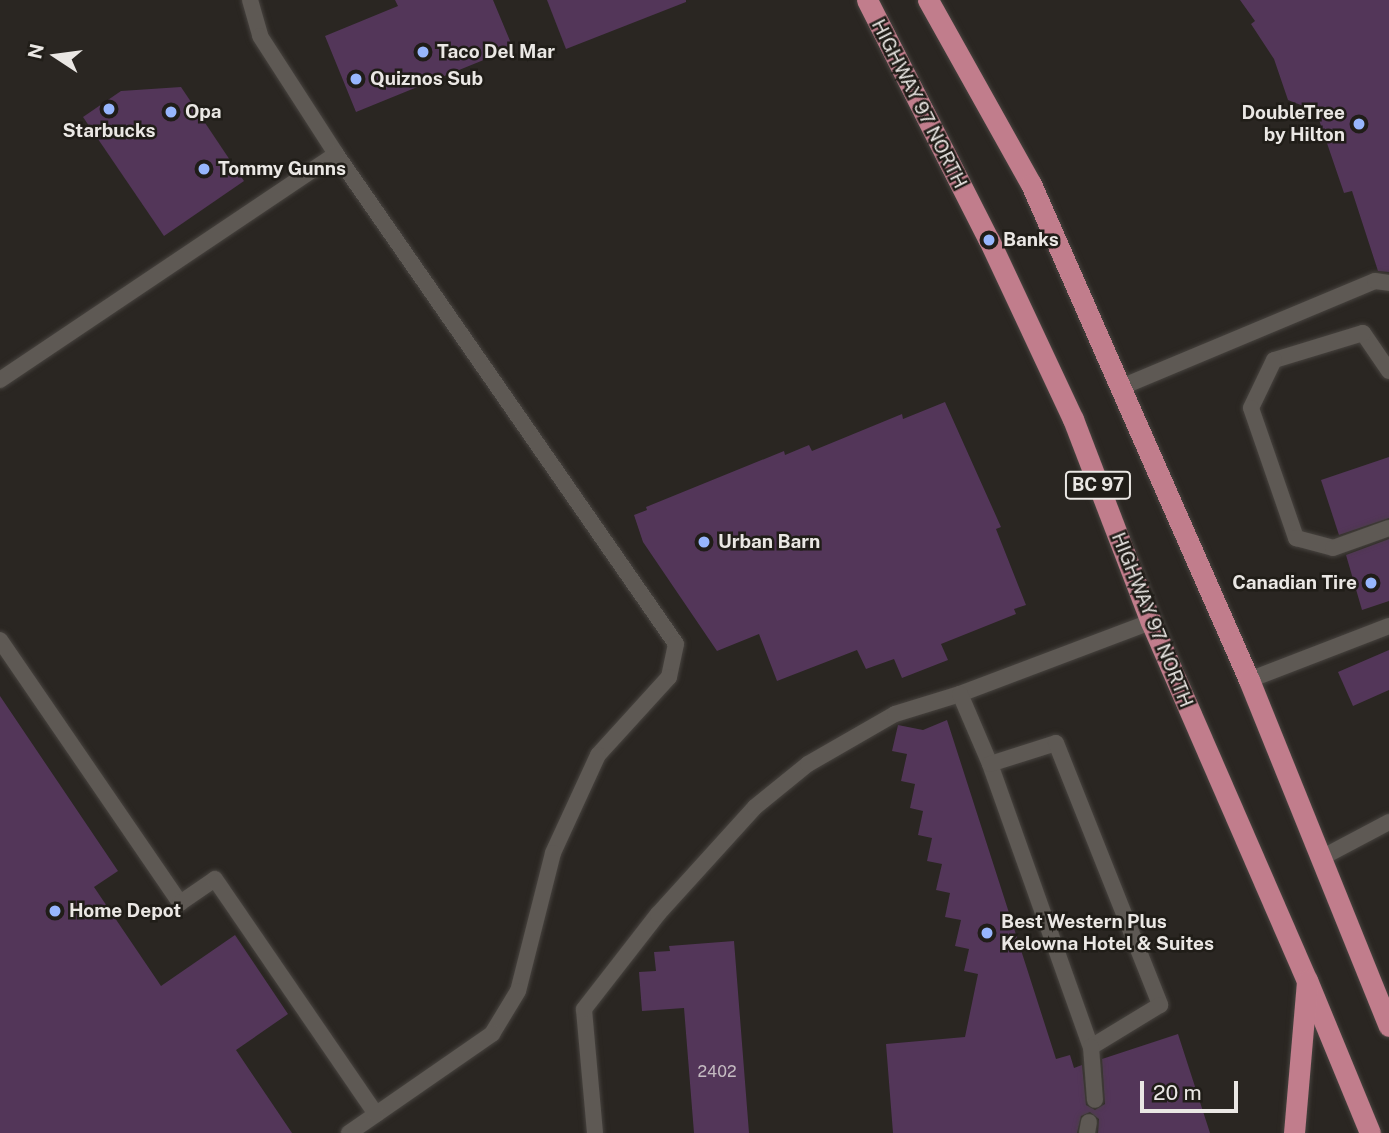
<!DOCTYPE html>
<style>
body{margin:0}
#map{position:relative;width:1389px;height:1133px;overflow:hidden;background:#2a2622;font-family:"Public Sans",sans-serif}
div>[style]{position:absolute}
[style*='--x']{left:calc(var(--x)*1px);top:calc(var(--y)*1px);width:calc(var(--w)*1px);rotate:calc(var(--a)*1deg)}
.building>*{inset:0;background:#533659}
.roads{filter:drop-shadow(0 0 2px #47433f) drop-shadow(0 0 2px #47433f)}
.service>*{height:16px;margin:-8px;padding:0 8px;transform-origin:8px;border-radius:8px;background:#5e5954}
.trunk>*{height:21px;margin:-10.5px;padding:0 10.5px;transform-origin:10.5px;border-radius:10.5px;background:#c17d8c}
.dots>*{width:19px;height:19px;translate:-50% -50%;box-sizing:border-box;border:4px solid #201d18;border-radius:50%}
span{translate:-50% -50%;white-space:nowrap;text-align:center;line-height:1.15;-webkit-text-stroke:5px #201d18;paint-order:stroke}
.number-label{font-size:16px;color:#c4bbc1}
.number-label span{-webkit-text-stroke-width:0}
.shield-label span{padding:2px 5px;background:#201d18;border:2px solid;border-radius:5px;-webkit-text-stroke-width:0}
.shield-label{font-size:18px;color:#eae7e4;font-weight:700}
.poi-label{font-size:19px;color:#eae7e4;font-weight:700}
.left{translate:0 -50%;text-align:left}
.right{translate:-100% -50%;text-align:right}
.street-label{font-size:19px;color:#eae7e4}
.north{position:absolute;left:21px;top:21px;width:70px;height:70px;-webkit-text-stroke:5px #201d18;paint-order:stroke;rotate:283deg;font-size:19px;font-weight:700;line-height:28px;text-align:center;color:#eae7e4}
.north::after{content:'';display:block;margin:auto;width:24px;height:32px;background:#eae7e4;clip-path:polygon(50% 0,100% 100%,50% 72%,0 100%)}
.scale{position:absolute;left:1140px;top:1081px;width:98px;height:32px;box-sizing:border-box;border:4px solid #eae7e4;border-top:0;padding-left:9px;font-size:21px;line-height:24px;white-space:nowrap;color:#eae7e4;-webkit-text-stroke:5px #201d18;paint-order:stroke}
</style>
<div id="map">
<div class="building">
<i style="clip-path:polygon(395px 0,493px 0,513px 48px,356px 112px,325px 36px,398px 6px)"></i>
<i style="clip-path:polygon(547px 0,686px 0,686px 2px,566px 49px)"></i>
<i style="clip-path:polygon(1240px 0,1389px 0,1389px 272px,1378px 271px,1352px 191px,1344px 193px,1316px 111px,1288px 100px,1274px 59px,1251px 24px,1255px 21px)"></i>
<i style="clip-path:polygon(181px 87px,244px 181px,164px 236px,83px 117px,121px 91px)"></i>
<i style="clip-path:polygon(945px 402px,1001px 527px,996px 529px,1026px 605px,1014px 609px,1016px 614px,941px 644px,948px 660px,902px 678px,894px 659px,866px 669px,857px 650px,777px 681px,759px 634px,717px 651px,643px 542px,634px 515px,647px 510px,646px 507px,784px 451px,785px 455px,809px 445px,812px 451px,902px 414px,903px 419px)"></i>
<i style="clip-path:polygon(1389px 457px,1389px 518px,1339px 535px,1321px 480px)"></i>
<i style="clip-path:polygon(1389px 539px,1389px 601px,1362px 610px,1346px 555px)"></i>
<i style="clip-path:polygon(1389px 650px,1389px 690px,1353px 706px,1338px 672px)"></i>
<i style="clip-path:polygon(0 696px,118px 871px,94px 887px,161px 986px,235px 935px,288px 1014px,236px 1050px,292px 1133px,0 1133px)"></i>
<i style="clip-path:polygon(947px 720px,1056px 1059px,1070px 1055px,1074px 1068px,1082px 1065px,1086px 1105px,1095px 1110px,1105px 1104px,1102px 1059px,1178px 1034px,1210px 1133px,1098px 1133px,1099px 1119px,1090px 1112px,1081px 1116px,1077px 1133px,893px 1133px,886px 1044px,965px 1037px,978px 974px,964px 971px,969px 949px,955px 946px,961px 920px,945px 917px,950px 893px,936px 890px,942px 864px,927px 861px,932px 838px,918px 835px,923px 811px,910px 808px,915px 784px,901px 781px,907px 754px,892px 751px,898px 725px,923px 730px)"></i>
<i style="clip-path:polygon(734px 941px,749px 1133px,694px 1133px,684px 1008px,642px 1011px,639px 972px,656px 971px,654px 952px,670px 951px,669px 946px)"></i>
</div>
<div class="roads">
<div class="service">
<i style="--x:250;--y:0;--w:37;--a:74"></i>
<i style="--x:260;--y:36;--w:140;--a:57.2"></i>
<i style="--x:1389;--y:371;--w:46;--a:-124.4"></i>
<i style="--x:1363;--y:333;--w:93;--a:163.1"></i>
<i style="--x:1274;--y:360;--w:53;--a:115.6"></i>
<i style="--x:1251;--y:408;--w:138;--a:70.9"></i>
<i style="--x:1296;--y:538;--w:38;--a:15"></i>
<i style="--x:1333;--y:548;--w:59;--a:-19.7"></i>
<i style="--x:0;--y:380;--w:405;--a:-33.9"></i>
<i style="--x:336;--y:154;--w:596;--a:55.24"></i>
<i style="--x:676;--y:644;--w:34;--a:102"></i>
<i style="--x:669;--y:677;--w:105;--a:132.3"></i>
<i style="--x:598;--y:755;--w:108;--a:114.7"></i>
<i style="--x:553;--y:853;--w:142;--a:104.2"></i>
<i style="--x:518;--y:991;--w:50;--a:121.2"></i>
<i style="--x:492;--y:1034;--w:174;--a:145.3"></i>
<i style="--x:1119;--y:388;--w:277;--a:-22.7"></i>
<i style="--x:1375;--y:281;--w:14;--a:8"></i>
<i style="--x:0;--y:640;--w:319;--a:55.6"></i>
<i style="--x:180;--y:903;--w:42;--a:-34.4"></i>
<i style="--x:215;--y:879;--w:285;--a:55.6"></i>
<i style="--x:1249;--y:680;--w:150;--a:-21.1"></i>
<i style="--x:960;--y:694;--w:204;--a:-20.7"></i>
<i style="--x:990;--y:764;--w:300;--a:70.4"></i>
<i style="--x:1321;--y:858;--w:77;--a:-27.9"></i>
<i style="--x:595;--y:1133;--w:124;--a:-95.1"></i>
<i style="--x:584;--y:1009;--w:120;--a:-52.1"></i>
<i style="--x:658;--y:914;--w:144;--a:-47.8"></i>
<i style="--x:755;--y:807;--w:68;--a:-39.1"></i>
<i style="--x:808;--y:764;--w:100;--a:-29.9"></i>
<i style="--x:895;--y:714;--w:68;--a:-17.1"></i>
<i style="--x:960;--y:694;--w:76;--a:66.8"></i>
<i style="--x:990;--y:764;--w:69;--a:-17.7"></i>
<i style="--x:1056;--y:743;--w:282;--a:68.3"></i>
<i style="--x:1160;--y:1005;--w:81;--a:148.7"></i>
<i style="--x:1091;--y:1047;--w:53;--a:85.7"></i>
<i style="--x:1087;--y:1133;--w:11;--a:-80"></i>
</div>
<div class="trunk">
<i style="--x:867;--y:0;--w:269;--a:63.1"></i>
<i style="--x:989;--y:240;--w:198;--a:64.9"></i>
<i style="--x:1073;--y:419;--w:217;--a:69"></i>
<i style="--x:1151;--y:622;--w:391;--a:66.5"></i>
<i style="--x:1307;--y:980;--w:165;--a:67.6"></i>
<i style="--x:928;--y:0;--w:211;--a:60.8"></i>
<i style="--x:1031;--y:184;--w:542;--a:66.27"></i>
<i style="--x:1249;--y:680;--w:373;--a:68"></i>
<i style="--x:1294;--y:1133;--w:152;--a:-85.1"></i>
</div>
</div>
<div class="dots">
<i style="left:423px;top:52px;background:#97b6fd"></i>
<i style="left:356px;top:79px;background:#97b6fd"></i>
<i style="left:109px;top:109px;background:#97b6fd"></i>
<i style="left:171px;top:112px;background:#97b6fd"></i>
<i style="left:1359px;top:124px;background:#97b6fd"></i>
<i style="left:204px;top:169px;background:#97b6fd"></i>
<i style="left:989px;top:240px;background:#97b6fd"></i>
<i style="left:704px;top:542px;background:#97b6fd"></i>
<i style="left:1371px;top:583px;background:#97b6fd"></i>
<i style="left:55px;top:911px;background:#97b6fd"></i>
<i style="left:987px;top:933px;background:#97b6fd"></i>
</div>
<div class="number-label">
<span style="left:717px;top:1072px">2402</span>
</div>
<div class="shield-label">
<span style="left:1098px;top:485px">BC 97</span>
</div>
<div class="poi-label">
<span class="left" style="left:437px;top:52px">Taco Del Mar</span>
<span class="left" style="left:370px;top:79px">Quiznos Sub</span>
<span class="left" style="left:185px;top:112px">Opa</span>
<span class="right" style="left:1345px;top:124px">DoubleTree<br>by Hilton</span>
<span style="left:109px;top:131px">Starbucks</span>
<span class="left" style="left:218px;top:169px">Tommy Gunns</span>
<span class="left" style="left:1003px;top:240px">Banks</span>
<span class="left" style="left:718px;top:542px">Urban Barn</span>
<span class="right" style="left:1357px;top:583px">Canadian Tire</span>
<span class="left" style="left:69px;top:911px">Home Depot</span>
<span class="left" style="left:1001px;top:933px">Best Western Plus<br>Kelowna Hotel &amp; Suites</span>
</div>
<div class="street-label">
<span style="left:919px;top:104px;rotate:63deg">HIGHWAY 97 NORTH</span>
<span style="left:1152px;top:620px;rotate:68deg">HIGHWAY 97 NORTH</span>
</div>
<div class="north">N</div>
<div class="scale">20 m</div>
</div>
